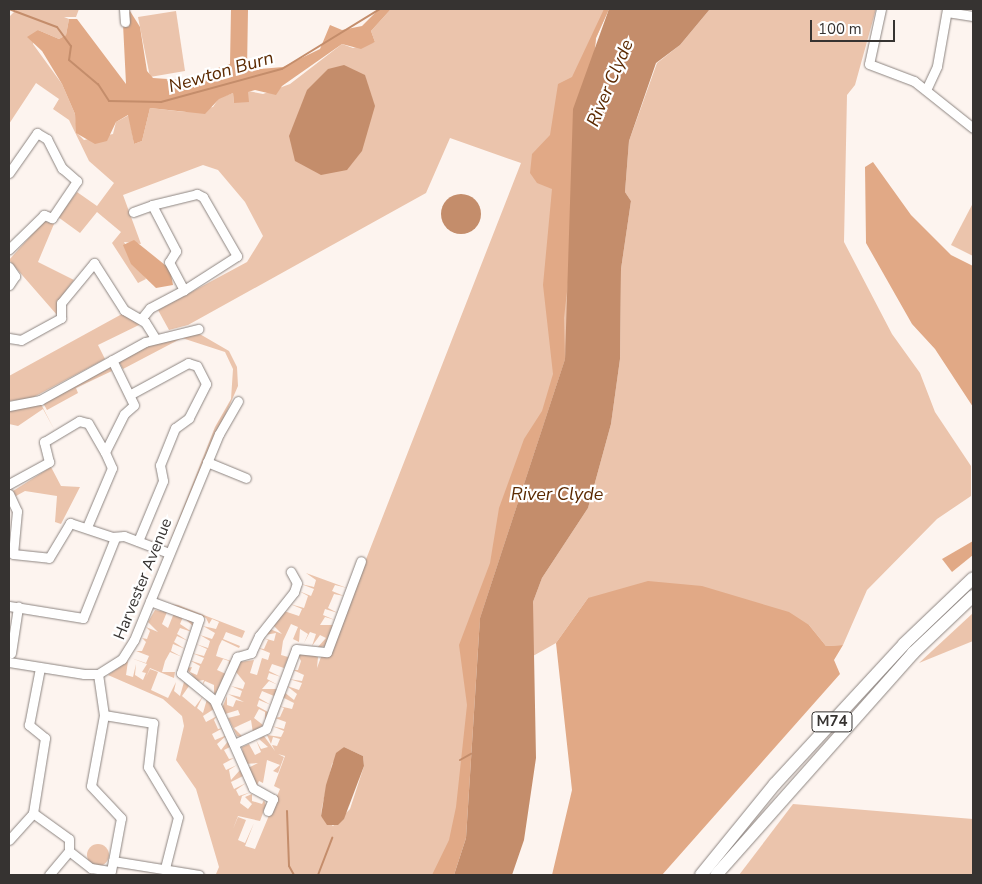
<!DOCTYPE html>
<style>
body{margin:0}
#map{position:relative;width:982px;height:884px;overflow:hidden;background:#fdf4ef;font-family:"Nunito Sans",sans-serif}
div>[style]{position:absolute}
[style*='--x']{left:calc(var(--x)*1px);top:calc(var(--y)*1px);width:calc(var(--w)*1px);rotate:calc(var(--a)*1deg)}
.green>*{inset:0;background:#ebc4ac}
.round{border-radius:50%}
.forest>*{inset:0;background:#e1a986}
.water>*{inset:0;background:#c48d6b}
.stream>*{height:2px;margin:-1px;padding:0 1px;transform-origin:1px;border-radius:1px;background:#c48d6b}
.roads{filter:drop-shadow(0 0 1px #8d8581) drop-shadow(0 0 1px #8d8581)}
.minor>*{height:9px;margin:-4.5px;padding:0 4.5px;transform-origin:4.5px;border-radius:4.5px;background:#fff}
.highway>*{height:12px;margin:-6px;padding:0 6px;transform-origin:6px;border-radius:6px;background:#fff}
span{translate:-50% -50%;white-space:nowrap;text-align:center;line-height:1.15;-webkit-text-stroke:4.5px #fff;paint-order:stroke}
.shield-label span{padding:1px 4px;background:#fff;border:1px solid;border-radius:4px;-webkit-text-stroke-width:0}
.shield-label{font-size:15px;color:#363331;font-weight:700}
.street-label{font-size:16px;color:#363331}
.water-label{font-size:18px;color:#5b2900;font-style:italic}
.frame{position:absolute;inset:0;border:10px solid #363331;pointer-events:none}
.scale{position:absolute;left:810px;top:20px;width:85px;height:22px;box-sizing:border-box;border:2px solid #363331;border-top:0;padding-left:6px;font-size:15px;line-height:18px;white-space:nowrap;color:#363331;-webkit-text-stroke:4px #fff;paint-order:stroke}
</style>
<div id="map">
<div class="green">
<i style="clip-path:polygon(evenodd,17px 9px,79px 9px,76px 17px,64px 17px,69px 19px,66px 35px,59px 39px,38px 30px,33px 44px,62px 84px,75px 114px,77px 133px,84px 140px,113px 134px,116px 122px,129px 115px,134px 144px,142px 141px,150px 108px,185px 112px,213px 107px,219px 98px,233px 93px,234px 103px,248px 91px,263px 94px,290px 84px,342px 44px,353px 48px,375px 42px,371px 31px,391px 9px,609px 9px,596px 38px,565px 359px,480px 618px,454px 875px,216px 874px,219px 867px,196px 789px,176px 760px,184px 726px,182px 716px,163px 699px,108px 675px,128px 661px,126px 675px,133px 677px,136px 664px,135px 675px,143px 680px,146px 673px,142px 672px,147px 664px,131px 658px,146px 663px,149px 656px,136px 651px,142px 651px,146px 642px,142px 638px,147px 639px,150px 631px,146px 627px,158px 632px,148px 622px,155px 610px,167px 612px,162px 624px,168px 628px,174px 613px,191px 619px,194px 627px,183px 617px,180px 624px,192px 632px,180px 628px,177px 634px,188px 641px,177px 636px,174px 642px,185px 649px,173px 644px,171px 651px,182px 657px,170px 652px,165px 661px,162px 672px,175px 672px,174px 678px,150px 668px,146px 677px,150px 669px,158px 672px,151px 690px,168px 698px,176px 682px,174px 691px,180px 696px,184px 682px,189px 686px,182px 696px,195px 707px,203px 696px,197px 708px,203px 713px,207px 699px,211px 703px,214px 709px,203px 716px,206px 722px,217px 716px,214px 720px,218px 729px,223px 728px,212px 734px,215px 740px,227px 735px,217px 744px,221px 750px,229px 740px,230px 747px,224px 750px,229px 759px,234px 758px,223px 764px,226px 770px,237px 765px,229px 770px,231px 780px,240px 770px,243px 776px,231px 782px,234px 789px,246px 783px,236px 790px,239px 796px,251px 792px,242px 796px,240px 803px,248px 809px,252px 804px,245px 797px,252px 794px,252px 801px,262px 804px,264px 800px,266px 805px,260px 821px,238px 816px,233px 829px,238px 817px,246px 820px,238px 840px,245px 843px,254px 823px,245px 846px,255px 849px,280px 789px,274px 786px,285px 756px,278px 754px,284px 757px,278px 773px,273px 771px,280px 765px,267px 760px,263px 783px,259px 781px,256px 787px,246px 769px,258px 763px,244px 764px,242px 747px,249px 744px,255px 755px,261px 752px,256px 740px,261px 749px,268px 747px,259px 739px,264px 736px,275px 751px,272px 745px,277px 746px,280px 739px,273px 737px,271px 744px,267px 735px,281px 737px,284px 731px,272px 726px,284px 729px,286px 722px,275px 718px,280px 717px,284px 708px,279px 706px,292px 709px,294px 703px,282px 697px,284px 692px,294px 700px,297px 694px,287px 686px,299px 690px,302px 683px,289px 679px,302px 681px,304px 675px,293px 670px,298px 670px,301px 661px,298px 655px,305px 652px,318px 657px,317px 668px,321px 657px,329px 654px,521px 163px,450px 138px,426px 193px,188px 325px,169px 330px,158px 310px,247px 262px,263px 236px,245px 202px,218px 170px,203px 165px,123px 195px,141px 244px,124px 242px,146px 279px,138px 283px,112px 243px,121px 232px,97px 212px,80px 233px,58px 217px,77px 192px,97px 206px,114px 183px,89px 161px,69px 120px,53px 109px,59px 99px,36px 83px,9px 124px,9px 17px,17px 9px,344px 747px,363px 756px,364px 766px,350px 809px,333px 826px,321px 816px,322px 807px,332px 764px,344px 747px)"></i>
<i style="clip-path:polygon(710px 9px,876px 9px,855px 85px,847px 95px,844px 242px,892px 334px,920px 373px,935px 412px,971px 466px,971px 496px,937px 519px,867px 590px,843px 645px,826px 646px,809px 625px,588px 598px,556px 643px,533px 656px,533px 602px,542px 578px,588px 508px,611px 424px,620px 359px,621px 269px,631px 201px,625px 192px,629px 141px,657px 63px,680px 45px)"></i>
<i style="clip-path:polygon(176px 11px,185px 71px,150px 77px,138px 17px)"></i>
<i style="clip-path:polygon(973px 203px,973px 256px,951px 245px)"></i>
<i style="clip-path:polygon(44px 221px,54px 224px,38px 262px,74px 280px,58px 301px,57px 315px,9px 260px)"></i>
<i style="clip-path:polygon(122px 314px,141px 324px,98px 345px,105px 359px,32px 398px,9px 401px,9px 376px)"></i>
<i style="clip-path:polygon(198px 333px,229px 351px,237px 367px,238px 386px,169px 544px,215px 427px,231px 399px,233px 369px,225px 352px,182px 338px,123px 369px,119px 362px,143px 347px)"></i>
<i style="clip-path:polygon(111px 367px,112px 371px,76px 388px,78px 393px,47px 410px,43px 403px)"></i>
<i style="clip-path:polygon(41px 404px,55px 431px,43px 409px,18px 426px,9px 424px,9px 410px)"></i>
<i style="clip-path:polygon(51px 467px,61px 486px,80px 487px,61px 524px,55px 522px,57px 496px,25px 491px,16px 496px,13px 491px)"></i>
<i style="clip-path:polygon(306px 573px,347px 588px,335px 585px,332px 591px,344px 596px,334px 594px,328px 608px,338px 613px,325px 609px,323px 615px,335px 620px,325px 617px,320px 625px,333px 625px,325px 646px,317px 648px,326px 638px,320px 635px,312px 646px,316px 634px,310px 632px,304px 643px,308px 634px,300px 629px,299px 642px,293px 639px,298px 627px,291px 624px,283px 641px,281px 655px,288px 657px,293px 646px,284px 668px,272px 664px,269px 671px,281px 677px,269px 673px,267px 679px,278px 685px,269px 681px,262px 689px,277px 689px,274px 696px,262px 691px,259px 698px,271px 705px,259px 700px,257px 706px,268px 712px,265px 720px,265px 712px,259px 709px,254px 718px,263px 725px,253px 733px,251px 720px,240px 725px,234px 728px,244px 738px,237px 736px,228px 718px,240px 715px,238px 710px,225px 714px,222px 708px,227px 696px,227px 705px,233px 707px,236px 700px,244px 702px,228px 694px,240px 697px,242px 691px,231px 686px,243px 689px,245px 683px,236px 672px,240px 662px,254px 660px,250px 673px,257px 675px,262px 658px,268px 660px,270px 653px,258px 648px,264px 649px,268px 640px,263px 638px,274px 641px,276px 633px,265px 635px,270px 629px,282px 634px,273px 625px,284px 611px,299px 616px,302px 609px,290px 604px,304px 608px,308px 596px,299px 591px,311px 596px,314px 589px,301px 584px,314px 587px,316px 580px)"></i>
<i style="clip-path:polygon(168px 604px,178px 605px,245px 631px,242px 638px,226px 632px,223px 639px,240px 646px,239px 648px,222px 640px,219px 646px,216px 656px,231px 661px,228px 671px,229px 661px,223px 659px,217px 670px,226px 674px,220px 692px,214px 694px,214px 685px,205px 681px,202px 686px,204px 680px,197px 681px,186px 668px,192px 667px,190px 672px,197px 675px,200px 666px,189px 660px,201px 664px,204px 658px,192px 653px,204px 656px,207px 649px,196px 644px,208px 648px,210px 641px,200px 635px,212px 639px,215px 633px,203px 626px,216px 629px,219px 622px,212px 619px,209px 624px,206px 618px)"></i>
<i style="clip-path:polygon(973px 613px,973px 641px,919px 663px)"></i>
<i style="clip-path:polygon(793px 804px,973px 819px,973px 875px,739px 875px)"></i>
<i class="round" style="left:87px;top:844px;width:22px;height:22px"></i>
</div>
<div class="forest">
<i style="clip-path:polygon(231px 9px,248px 10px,247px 70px,283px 67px,320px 49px,330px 25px,342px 30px,362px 26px,379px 9px,391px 9px,371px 31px,375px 42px,361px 49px,342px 44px,282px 86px,276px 95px,255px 90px,248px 92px,249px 102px,234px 103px,233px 93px,219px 99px,205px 114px,150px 108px,142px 141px,134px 144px,128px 115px,116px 122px,107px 141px,95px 144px,76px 133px,75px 114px,62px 84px,42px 51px,27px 37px,38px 30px,59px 39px,66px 35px,69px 19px,77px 19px,126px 84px,123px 24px,130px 11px,140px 27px,147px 71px,153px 78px,182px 80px,230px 64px)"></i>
<i style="clip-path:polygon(604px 9px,609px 9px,596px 38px,564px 318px,565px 359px,480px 618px,466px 838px,454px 875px,432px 875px,449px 840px,456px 807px,467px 705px,459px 645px,490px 563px,499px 508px,524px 439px,542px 411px,553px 374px,543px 285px,552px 189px,537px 183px,530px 173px,532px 154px,550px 135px,558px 84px,572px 77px)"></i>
<i style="clip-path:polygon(873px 162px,911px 215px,951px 255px,973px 266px,973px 407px,935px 349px,912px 324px,866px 243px,865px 167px)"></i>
<i style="clip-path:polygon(134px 240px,170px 269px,173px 285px,156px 288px,131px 264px,123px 245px)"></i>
<i style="clip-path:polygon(973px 541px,973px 555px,952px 572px,942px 559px)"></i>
<i style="clip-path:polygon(648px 581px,702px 586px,789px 612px,809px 625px,826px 646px,843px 645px,834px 660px,840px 674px,662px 875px,552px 875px,572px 790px,556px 643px,588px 598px)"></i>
</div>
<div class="water">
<i style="clip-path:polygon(609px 9px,710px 9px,680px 45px,656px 63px,629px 141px,625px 192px,631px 201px,621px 269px,620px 359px,611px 424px,588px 508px,542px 578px,533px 602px,536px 758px,524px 840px,512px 875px,454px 875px,466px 838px,480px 618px,565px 359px,573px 109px)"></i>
<i style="clip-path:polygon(344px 65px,365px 75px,375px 106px,362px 151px,347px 170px,321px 175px,295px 161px,289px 136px,307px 90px,328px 69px)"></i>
<i class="round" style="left:441px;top:194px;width:40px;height:40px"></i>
<i style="clip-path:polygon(344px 747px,363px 756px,364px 766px,344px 819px,338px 825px,327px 825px,321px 816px,326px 785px,336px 753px)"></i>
</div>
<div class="stream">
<i style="--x:9;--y:9;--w:51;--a:20.6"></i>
<i style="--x:57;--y:27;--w:24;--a:54"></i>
<i style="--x:71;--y:46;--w:14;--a:98"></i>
<i style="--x:69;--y:60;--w:38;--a:40"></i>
<i style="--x:98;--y:84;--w:20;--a:57"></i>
<i style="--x:109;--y:101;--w:52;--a:1.1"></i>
<i style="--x:161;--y:102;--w:125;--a:-15.3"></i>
<i style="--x:282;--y:69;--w:115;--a:-31.5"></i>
<i style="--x:460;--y:760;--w:13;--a:-29"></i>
<i style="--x:287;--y:811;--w:55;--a:87.9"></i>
<i style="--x:289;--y:866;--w:10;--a:61"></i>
<i style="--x:318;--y:875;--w:40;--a:-69"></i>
</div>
<div class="roads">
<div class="minor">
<i style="--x:124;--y:9;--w:13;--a:86"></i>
<i style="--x:881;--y:9;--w:56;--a:102.3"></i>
<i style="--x:869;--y:64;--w:48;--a:20.7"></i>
<i style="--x:914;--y:81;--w:75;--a:38.5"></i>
<i style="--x:947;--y:12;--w:26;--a:9"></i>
<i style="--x:926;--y:90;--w:26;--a:-65"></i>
<i style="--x:937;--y:66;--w:58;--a:-80"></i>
<i style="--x:9;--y:173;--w:49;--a:-55"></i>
<i style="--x:37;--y:133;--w:12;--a:31"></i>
<i style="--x:47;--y:139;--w:33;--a:63"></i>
<i style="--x:62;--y:168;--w:20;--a:41"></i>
<i style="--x:77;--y:181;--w:45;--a:124"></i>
<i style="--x:52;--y:218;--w:9;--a:-159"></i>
<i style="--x:44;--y:215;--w:49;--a:135.8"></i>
<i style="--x:133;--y:212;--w:20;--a:-20"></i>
<i style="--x:9;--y:267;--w:11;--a:56"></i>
<i style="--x:15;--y:276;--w:11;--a:124"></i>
<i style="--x:141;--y:319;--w:14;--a:-51"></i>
<i style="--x:150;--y:308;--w:38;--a:-28"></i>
<i style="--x:184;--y:290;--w:63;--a:-32.7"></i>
<i style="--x:237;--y:256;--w:68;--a:-120"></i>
<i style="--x:203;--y:197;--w:7;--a:-153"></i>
<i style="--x:197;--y:194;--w:46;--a:166.3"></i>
<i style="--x:152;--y:205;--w:52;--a:62.4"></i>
<i style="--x:176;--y:251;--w:13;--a:122"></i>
<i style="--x:169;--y:262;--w:32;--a:62"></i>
<i style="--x:9;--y:338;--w:12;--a:9"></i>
<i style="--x:21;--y:340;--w:46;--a:-28.8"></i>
<i style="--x:61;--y:318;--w:15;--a:-90"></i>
<i style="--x:61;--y:303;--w:52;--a:-50.5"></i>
<i style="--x:94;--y:263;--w:56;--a:57.4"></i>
<i style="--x:124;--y:310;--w:24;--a:30"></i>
<i style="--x:145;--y:322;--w:19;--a:58"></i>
<i style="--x:131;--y:394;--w:65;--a:-28.5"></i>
<i style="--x:188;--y:363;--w:9;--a:18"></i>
<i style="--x:197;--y:366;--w:20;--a:63"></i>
<i style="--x:206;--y:384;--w:38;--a:117"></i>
<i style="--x:189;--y:418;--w:17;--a:144"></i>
<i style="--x:175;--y:428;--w:40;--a:112"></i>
<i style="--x:160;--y:465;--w:16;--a:79"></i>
<i style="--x:163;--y:481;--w:65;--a:112.6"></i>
<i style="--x:9;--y:406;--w:32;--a:-11"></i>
<i style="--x:40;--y:400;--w:120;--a:-28.9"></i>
<i style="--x:145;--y:342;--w:55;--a:-13.8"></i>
<i style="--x:207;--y:462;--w:42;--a:22.3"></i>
<i style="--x:9;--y:484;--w:46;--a:-28.8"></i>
<i style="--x:49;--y:462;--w:21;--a:-104"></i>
<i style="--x:44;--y:442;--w:41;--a:-31"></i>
<i style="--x:79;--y:421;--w:9;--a:13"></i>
<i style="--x:88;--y:423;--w:34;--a:60"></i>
<i style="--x:9;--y:494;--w:19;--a:65"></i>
<i style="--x:17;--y:511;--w:43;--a:95.3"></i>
<i style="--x:13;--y:554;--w:36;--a:6"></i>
<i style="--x:49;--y:558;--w:41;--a:-59"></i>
<i style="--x:70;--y:523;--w:44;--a:18.4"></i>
<i style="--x:112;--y:537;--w:12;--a:-5"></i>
<i style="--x:124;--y:536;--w:48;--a:20.7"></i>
<i style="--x:87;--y:527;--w:64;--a:-67"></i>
<i style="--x:112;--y:468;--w:17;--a:-114"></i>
<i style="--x:105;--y:452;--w:42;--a:-63.4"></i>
<i style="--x:124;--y:414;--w:13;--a:-42"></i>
<i style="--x:134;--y:405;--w:50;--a:-116.1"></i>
<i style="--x:150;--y:601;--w:52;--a:20.2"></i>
<i style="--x:199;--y:619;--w:57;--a:108.4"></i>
<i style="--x:181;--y:673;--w:43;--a:39.3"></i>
<i style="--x:214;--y:700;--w:96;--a:66.1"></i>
<i style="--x:253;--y:788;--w:23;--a:29"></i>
<i style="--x:273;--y:799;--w:13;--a:113"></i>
<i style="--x:9;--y:606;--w:75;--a:9.2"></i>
<i style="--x:83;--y:618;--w:86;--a:-68.2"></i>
<i style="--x:11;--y:653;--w:47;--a:-81.3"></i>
<i style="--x:9;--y:662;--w:76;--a:9.1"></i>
<i style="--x:84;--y:674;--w:14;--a:0"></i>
<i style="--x:98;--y:674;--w:28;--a:-32"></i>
<i style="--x:122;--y:659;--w:22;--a:-58"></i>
<i style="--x:134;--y:640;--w:223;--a:-67.6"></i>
<i style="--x:219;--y:434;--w:38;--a:-60"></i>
<i style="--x:98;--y:674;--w:41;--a:81.7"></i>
<i style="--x:104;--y:715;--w:72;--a:100.4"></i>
<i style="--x:91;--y:786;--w:44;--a:46.8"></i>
<i style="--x:121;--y:818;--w:44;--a:100.5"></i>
<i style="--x:216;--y:703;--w:51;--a:-65.5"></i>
<i style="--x:237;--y:657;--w:15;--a:-16"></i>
<i style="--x:251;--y:653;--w:19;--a:-65"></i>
<i style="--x:259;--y:636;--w:56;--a:-51.5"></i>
<i style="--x:294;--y:592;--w:9;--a:-72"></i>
<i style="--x:297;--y:583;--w:13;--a:-119"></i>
<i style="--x:104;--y:715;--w:50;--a:9.3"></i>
<i style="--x:153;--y:723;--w:44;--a:96.5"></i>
<i style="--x:148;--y:767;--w:58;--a:59"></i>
<i style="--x:178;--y:817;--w:53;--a:104.3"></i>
<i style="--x:234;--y:744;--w:35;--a:-25"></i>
<i style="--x:266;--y:729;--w:85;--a:-69.4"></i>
<i style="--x:296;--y:649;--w:31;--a:6"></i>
<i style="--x:327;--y:652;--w:97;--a:-69.5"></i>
<i style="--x:33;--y:813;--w:44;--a:35.8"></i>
<i style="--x:69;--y:839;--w:12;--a:90"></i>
<i style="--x:69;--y:851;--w:31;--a:130"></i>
<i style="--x:9;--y:840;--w:36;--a:-48"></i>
<i style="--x:33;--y:813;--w:76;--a:-80.9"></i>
<i style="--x:45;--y:738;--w:21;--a:-141"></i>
<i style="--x:29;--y:725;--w:58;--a:-79.1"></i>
<i style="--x:69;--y:851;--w:28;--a:38"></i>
<i style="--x:91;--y:868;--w:20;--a:9"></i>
<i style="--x:111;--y:871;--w:10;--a:-79"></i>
<i style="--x:113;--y:861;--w:87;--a:9.2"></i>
</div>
<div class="highway">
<i style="--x:701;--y:875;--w:117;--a:-50.9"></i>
<i style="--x:775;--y:784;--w:190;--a:-47.3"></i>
<i style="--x:904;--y:644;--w:95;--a:-43.7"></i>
<i style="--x:716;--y:875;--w:297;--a:-48.4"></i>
<i style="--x:913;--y:653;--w:83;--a:-43.5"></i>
</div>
</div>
<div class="shield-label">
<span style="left:832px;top:722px">M74</span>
</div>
<div class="street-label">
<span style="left:143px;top:579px;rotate:-68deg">Harvester Avenue</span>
</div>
<div class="water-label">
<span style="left:221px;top:72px;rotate:-16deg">Newton Burn</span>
<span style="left:610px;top:83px;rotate:-67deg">River Clyde</span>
<span style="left:557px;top:494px">River Clyde</span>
</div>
<div class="frame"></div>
<div class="scale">100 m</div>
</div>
